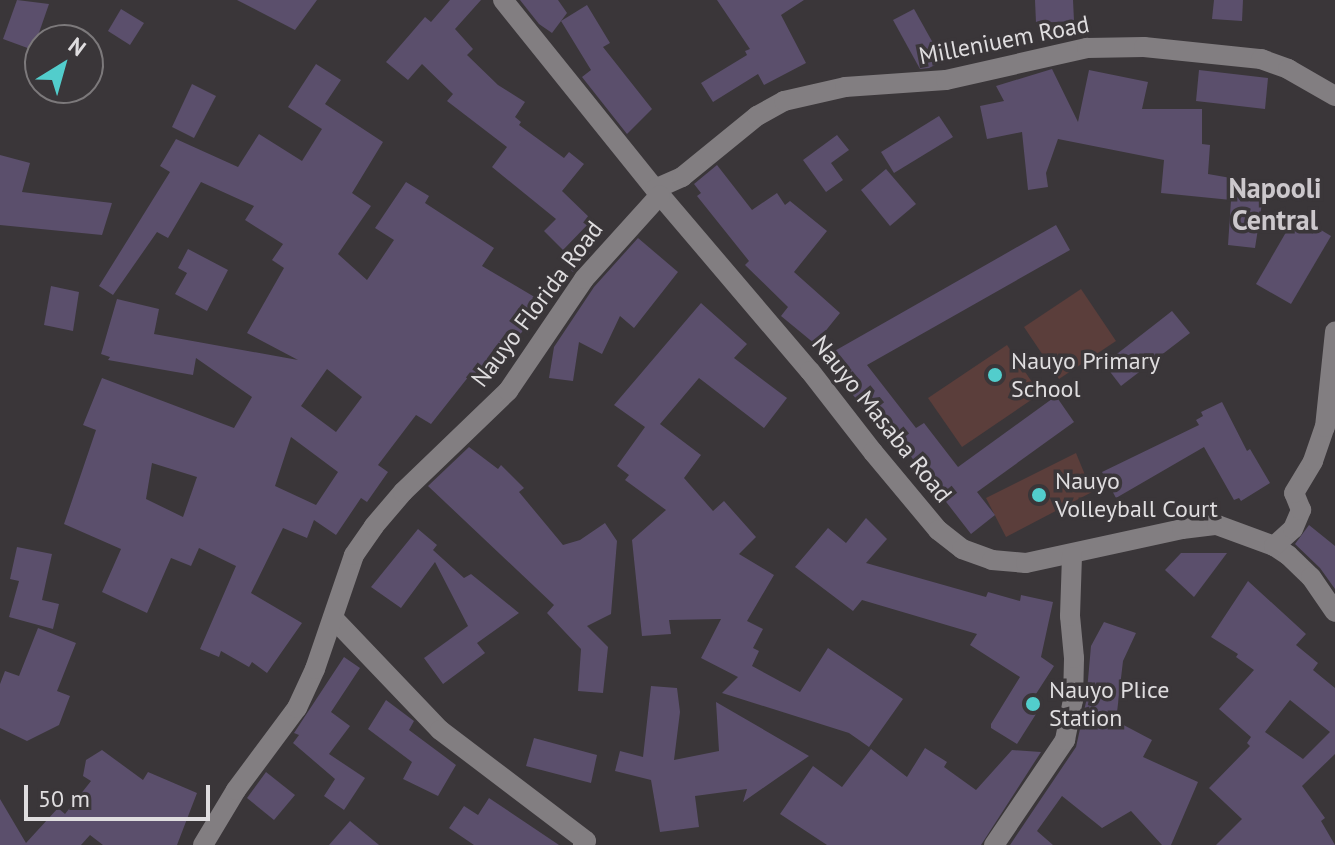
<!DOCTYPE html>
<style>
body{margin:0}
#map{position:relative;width:1335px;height:845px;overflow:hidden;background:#3a3639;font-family:"PT Sans",sans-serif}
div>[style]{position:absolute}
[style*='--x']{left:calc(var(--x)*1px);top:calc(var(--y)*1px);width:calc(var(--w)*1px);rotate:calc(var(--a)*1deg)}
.green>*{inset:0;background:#5b3e3b}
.building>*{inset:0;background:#5b4f6c}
.street>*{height:20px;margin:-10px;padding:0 10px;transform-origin:10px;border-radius:10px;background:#827e81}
.dots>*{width:22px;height:22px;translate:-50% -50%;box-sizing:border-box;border:4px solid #3a3639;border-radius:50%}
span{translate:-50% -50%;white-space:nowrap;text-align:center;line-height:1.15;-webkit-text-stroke:7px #3a3639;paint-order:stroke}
.street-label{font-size:24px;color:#dfdddf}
.poi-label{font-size:24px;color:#dfdddf}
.left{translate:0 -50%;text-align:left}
.quarter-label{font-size:28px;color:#ccc8cc;font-weight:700}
.north{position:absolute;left:24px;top:24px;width:80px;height:80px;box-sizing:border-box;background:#3a3639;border:2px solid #7c797b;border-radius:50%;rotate:37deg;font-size:22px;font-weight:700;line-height:32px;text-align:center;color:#dfdddf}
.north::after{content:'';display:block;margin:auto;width:28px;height:36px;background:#52cdcc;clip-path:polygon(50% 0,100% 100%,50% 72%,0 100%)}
.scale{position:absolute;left:24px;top:785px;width:186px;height:36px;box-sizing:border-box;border:4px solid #dfdddf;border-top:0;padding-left:10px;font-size:24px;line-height:28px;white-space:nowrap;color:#dfdddf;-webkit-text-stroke:6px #3a3639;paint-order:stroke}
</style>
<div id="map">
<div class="green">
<i style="clip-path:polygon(1081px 289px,1116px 341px,1059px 379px,1024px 327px)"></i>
<i style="clip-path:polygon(1007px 345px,1040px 394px,962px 447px,928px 398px)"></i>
<i style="clip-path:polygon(1076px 453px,1092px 492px,1006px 537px,986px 498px)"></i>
</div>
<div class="building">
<i style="clip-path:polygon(17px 0,49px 4px,33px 50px,3px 39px)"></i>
<i style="clip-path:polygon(237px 0,317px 0,295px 30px)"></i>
<i style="clip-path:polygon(450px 0,481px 0,455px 29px,473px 49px,467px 55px,498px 85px,525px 102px,515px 117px,521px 122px,519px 125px,564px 158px,569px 152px,584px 164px,562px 191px,592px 220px,563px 250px,544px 231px,556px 219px,492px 167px,507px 147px,447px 101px,453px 94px,422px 64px,408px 80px,386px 62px,425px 17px,431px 22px)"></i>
<i style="clip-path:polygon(520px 0,558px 0,567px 13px,552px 33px,539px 24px)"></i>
<i style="clip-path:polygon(717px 0,804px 0,781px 15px,806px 63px,764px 85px,758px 74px,713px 102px,701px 83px,747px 55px,745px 51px,750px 49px)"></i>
<i style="clip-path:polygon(1035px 0,1073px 0,1074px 21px,1036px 23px)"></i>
<i style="clip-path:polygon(1214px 0,1243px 0,1242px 21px,1212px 19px)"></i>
<i style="clip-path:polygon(587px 5px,610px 43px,603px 47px,652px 109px,627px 134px,582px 77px,591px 70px,561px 21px)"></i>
<i style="clip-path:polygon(121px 9px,144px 23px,130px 45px,108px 31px)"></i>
<i style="clip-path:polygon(914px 9px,943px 61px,929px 68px,920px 69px,893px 20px)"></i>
<i style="clip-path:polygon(evenodd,316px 64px,341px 80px,325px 104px,383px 142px,352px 193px,371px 206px,338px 254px,367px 280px,394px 240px,375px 228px,406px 182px,429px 196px,425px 203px,494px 248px,482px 266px,543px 302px,484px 386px,469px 376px,431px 424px,416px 415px,378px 465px,388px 472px,367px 502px,361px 498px,336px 535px,314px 520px,307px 538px,283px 528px,251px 593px,302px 623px,267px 673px,252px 662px,249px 667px,221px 651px,219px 657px,200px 649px,236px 566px,199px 548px,191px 566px,171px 558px,147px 613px,102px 592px,121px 549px,64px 524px,96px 430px,83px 425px,102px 378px,234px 428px,252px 397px,196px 358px,193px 375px,108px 360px,110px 357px,101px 354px,117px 299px,159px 309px,154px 334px,298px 360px,247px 333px,284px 268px,272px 260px,283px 244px,245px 220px,254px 206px,201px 182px,168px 238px,157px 232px,113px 295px,99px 286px,170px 172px,160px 166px,176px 139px,238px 167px,259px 134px,302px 161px,322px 129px,288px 107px,316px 64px,327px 369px,362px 397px,336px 432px,301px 406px,327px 369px,316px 64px,291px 437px,338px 472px,316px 505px,275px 486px,291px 437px,316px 64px,152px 463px,197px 477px,183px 517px,146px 499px,152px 463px)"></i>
<i style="clip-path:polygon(1052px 69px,1078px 122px,1089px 70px,1148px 82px,1142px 109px,1202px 109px,1202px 144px,1210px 145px,1208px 174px,1265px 184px,1255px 248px,1228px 245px,1231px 200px,1161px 193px,1164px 160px,1058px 139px,1046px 173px,1048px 187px,1028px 190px,1022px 132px,987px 139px,980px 106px,1004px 101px,996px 86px)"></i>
<i style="clip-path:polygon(1199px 70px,1268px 78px,1265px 109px,1196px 101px)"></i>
<i style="clip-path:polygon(192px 84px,216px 96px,194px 138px,172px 127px)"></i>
<i style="clip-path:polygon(939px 116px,953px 137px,894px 173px,881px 152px)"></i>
<i style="clip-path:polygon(837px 135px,849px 150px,831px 163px,843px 180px,826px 192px,803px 160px)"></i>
<i style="clip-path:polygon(0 155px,30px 163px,22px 192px,112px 203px,102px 235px,0 225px)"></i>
<i style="clip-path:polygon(717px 165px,752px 210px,777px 193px,785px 205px,790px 201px,827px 231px,794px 272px,840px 313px,815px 344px,781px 316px,788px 307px,745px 265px,749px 261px,697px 196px,701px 193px,694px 184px)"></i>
<i style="clip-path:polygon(886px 169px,916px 204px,890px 226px,861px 190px)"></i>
<i style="clip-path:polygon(1296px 215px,1331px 236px,1291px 304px,1256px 284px)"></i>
<i style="clip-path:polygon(1056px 225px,1070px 250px,867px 365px,916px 428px,924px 423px,958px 467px,1056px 396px,1074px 422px,977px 492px,995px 515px,971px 534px,902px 445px,895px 450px,824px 357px)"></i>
<i style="clip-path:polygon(638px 238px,678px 272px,634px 328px,620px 316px,602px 354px,579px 342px,573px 381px,549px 378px,554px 347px,594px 287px)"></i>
<i style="clip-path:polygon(578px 244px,590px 253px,573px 272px,571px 270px)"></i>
<i style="clip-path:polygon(188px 249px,228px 270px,207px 311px,175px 294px,187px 273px,178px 268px)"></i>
<i style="clip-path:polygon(51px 286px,79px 292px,73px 331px,44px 325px)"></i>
<i style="clip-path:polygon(701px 303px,747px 344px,734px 358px,787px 398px,764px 428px,699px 378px,660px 424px,701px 455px,684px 478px,713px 511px,724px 501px,756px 537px,739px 554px,774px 575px,747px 621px,763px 629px,753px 648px,759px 651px,752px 666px,800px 692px,828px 648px,903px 699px,869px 747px,849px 733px,722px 693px,738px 677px,701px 658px,721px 619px,669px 620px,671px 634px,642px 636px,632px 540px,666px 510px,625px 480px,629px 475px,617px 466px,645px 427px,614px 405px)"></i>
<i style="clip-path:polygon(1172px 311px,1190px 333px,1121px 386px,1104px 364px)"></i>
<i style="clip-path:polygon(1222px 402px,1247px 451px,1250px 449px,1270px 483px,1241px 501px,1239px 498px,1234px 500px,1204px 447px,1116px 498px,1102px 472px,1199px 425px,1196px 420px,1203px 416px,1201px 412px)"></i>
<i style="clip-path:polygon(469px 447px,498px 469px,501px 465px,524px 488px,519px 492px,563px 545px,580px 540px,605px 523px,617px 541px,611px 614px,587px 626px,608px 647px,603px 693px,578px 691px,581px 649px,547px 613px,554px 605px,428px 486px)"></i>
<i style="clip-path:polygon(866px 518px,887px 539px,866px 563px,986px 597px,988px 592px,1020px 601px,1021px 595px,1053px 602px,1041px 657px,1054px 666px,1034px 697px,1043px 703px,1017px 744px,991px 728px,991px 724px,1020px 677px,970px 645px,977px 634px,862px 600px,853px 611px,795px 567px,828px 528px,846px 543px)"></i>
<i style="clip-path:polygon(1309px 525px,1335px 546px,1335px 589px,1320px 568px,1295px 544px)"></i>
<i style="clip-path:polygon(418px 529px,437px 545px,433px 550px,464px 578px,471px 574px,519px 613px,477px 643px,485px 653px,443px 684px,424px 658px,468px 626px,435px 562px,401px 608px,371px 587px)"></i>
<i style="clip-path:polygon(17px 547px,52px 554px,42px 600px,59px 604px,53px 629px,9px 617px,19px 581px,10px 579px)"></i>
<i style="clip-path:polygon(1181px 553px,1227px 553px,1194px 597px,1165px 570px)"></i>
<i style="clip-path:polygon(evenodd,1248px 581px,1306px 634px,1296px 645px,1318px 663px,1313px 670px,1335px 688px,1335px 754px,1302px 786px,1325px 818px,1321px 821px,1335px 845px,1216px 845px,1242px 819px,1209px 788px,1250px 746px,1247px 743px,1251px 737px,1219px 709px,1254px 670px,1236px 657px,1238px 654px,1211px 637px,1248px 581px,1290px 700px,1330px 732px,1303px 759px,1265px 732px,1290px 700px)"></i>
<i style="clip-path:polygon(1104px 622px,1136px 633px,1123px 661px,1116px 721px,1152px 740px,1143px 757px,1198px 782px,1171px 845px,1162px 845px,1131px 811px,1102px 828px,1062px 796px,1037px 831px,1053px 845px,1010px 845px,1076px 747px,1086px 702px,1091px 646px)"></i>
<i style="clip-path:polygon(38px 628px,76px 643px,57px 691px,70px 696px,59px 725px,27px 741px,0 728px,0 684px,5px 671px,19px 676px)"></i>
<i style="clip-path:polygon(344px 657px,360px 668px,331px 712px,350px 726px,329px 754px,365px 778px,344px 810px,324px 796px,335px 779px,293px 743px,299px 735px,294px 733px)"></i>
<i style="clip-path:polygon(651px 686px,677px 688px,680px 712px,674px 760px,719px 751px,716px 702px,809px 756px,743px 802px,747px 789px,695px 796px,699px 827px,660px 832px,651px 780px,615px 771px,620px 751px,643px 757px)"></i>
<i style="clip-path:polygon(386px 700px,414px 721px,409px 730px,456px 765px,438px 796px,403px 779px,412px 762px,368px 729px)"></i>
<i style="clip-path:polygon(534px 738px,597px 755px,591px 783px,526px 766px)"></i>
<i style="clip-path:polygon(925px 748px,947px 762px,944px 767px,976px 790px,1012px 750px,1041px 752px,981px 845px,827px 845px,780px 814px,813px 766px,842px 787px,871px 749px,907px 777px)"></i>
<i style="clip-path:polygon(102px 750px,143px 780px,148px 772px,197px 793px,177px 845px,103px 845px,90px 835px,81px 845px,0 845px,0 799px,26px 843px,58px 808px,65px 814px,91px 781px,83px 776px,86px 760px)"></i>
<i style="clip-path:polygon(266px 772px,295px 795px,274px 820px,247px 798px)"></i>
<i style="clip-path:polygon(489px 798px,559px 845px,474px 845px,449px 828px,464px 806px,478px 815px)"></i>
<i style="clip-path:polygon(350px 821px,379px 845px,329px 845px)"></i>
</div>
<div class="street">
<i style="--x:503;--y:0;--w:250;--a:51.2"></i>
<i style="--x:660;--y:195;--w:231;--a:49.6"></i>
<i style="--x:810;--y:371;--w:103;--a:52.1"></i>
<i style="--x:873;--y:452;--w:102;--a:50.2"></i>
<i style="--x:938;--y:530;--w:31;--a:38"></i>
<i style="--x:962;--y:549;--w:32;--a:20"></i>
<i style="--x:992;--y:560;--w:34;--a:5"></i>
<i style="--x:1026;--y:563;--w:160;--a:-12.3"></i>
<i style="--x:1182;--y:529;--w:35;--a:-7"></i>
<i style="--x:1217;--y:525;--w:61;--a:20.2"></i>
<i style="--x:1274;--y:546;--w:17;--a:33"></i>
<i style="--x:1288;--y:555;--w:32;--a:44"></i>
<i style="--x:1311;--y:577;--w:42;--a:55.6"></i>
<i style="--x:655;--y:189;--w:30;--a:-24"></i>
<i style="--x:682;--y:177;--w:97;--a:-39.1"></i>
<i style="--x:757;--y:116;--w:31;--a:-29"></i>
<i style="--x:784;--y:101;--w:63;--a:-12.9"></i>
<i style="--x:845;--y:87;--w:101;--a:-4"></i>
<i style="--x:946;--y:80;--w:145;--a:-12.8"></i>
<i style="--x:1087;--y:48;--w:57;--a:-1"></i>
<i style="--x:1144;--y:47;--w:118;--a:5.9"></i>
<i style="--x:1261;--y:59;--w:29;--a:20"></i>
<i style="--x:1288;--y:69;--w:54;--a:29.9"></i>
<i style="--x:1274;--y:546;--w:25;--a:-42"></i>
<i style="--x:1293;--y:529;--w:21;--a:-67"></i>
<i style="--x:1301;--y:510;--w:18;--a:-112"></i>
<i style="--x:1294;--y:493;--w:37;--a:-59"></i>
<i style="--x:1313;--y:461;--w:36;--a:-71"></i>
<i style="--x:1325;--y:427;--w:96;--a:-84"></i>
<i style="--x:333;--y:618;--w:155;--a:46.3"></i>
<i style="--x:440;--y:730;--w:183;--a:37.2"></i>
<i style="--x:586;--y:841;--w:5;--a:127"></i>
<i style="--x:203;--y:845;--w:64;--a:-59"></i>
<i style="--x:236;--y:790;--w:102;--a:-53.4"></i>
<i style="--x:297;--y:708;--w:43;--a:-65.2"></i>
<i style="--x:315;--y:669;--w:120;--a:-71.1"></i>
<i style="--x:354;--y:555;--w:35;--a:-55"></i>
<i style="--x:374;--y:526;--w:45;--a:-49.5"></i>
<i style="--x:403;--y:492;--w:146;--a:-43.9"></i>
<i style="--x:508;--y:391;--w:135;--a:-55.8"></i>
<i style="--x:584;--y:279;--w:113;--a:-47.9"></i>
<i style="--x:994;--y:845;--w:127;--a:-55.9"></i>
<i style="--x:1065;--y:740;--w:41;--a:-78.7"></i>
<i style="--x:1073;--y:700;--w:42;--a:-88.6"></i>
<i style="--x:1074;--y:658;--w:42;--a:-95.4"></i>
<i style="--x:1070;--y:616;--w:60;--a:-88.1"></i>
</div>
<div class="dots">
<i style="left:995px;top:375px;background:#52cdcc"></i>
<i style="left:1039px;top:495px;background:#52cdcc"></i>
<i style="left:1033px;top:704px;background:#52cdcc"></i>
</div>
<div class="street-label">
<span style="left:1004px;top:40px;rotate:-11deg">Milleniuem Road</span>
<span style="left:537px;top:304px;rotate:-53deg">Nauyo Florida Road</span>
<span style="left:882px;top:419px;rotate:51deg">Nauyo Masaba Road</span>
</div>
<div class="poi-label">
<span class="left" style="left:1011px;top:375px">Nauyo Primary<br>School</span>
<span class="left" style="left:1055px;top:495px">Nauyo<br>Volleyball Court</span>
<span class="left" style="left:1049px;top:704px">Nauyo Plice<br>Station</span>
</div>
<div class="quarter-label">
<span style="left:1275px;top:204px">Napooli<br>Central</span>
</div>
<div class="north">N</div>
<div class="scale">50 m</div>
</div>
